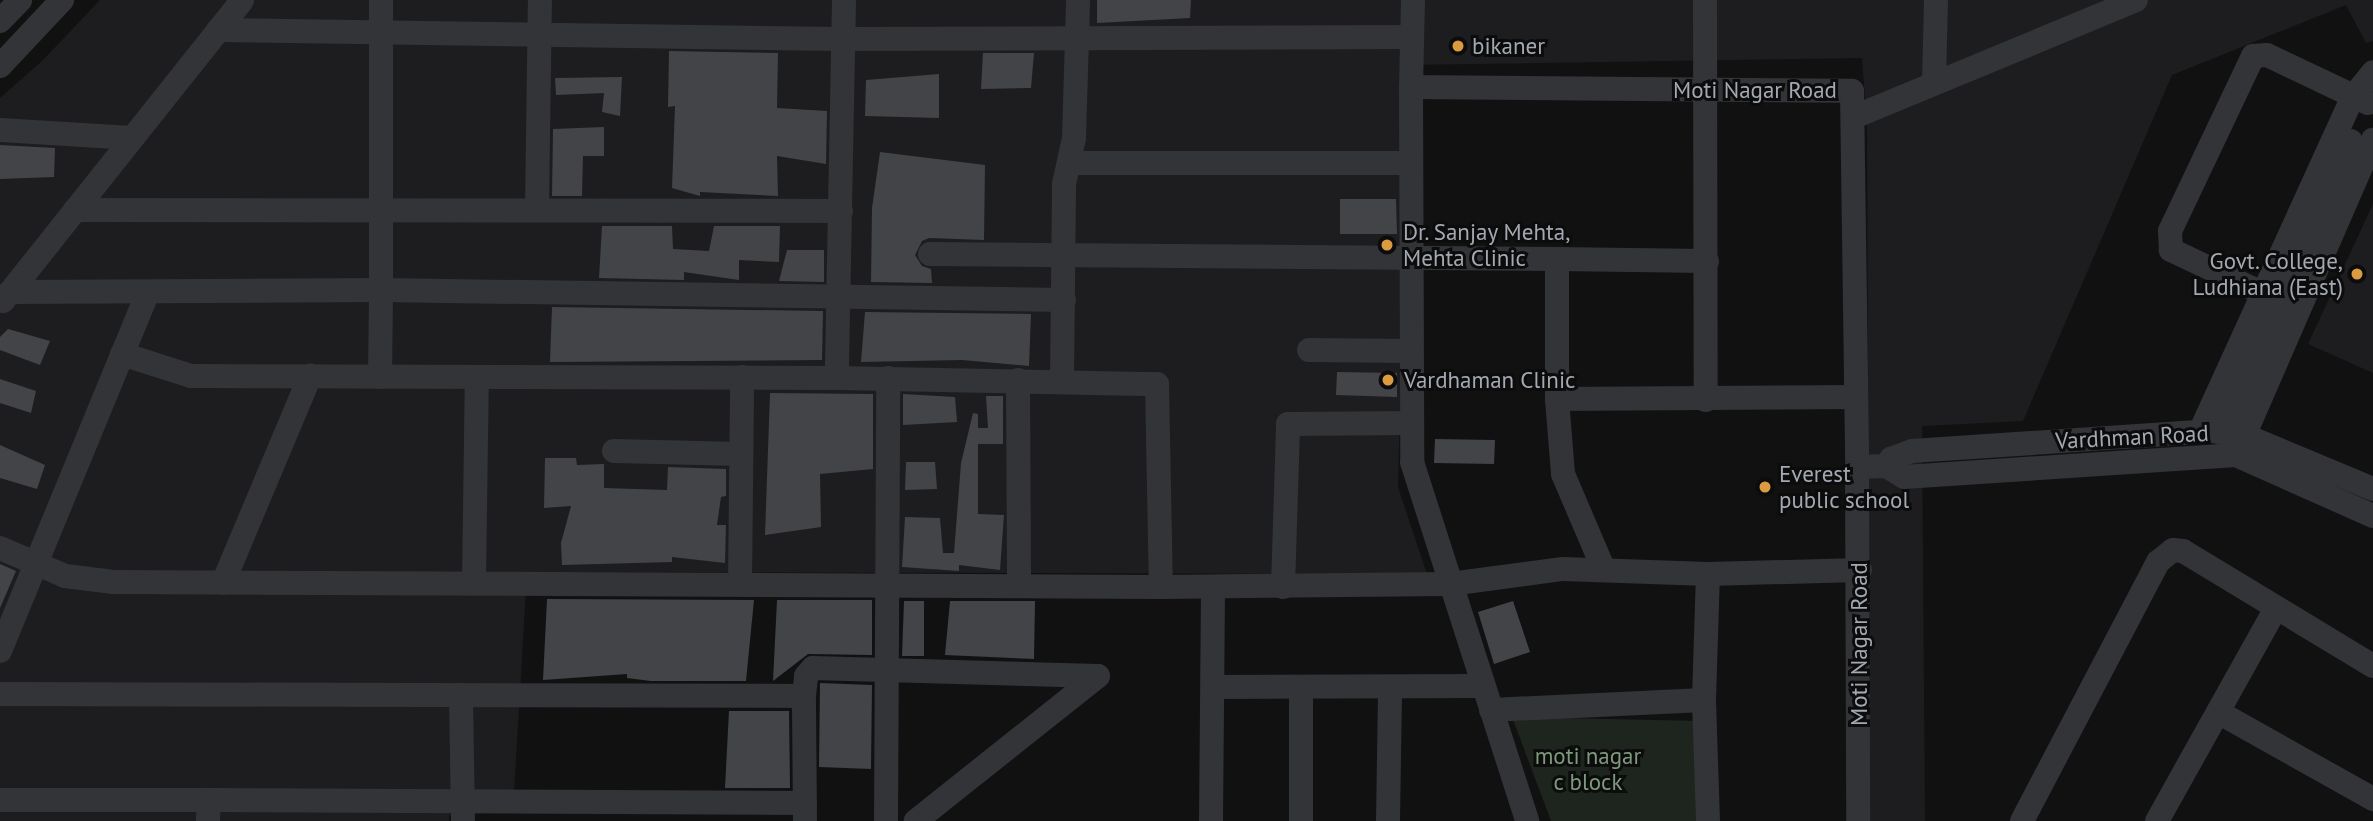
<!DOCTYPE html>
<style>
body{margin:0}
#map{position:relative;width:2373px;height:821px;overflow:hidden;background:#111112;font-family:"PT Sans",sans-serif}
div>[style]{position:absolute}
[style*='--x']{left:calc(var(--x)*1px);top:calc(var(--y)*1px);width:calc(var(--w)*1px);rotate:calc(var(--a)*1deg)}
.built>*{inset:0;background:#1d1d1f}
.green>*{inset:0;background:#1e241e}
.building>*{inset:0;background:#434447}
.minor>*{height:24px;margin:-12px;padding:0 12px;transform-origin:12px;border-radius:12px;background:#333437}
.dots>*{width:19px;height:19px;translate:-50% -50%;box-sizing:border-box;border:4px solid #0c0c0d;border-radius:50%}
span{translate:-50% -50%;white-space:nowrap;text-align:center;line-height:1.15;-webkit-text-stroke:6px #0c0c0d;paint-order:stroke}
.poi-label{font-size:23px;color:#a4a9b1}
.left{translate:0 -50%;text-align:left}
.right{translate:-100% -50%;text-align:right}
.street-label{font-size:23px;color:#a4a9b1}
.park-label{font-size:23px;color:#7e9a7d}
</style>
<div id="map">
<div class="built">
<i style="clip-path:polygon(100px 0,2373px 0,2373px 41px,2366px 43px,2346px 5px,2172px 75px,2023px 421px,1922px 426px,1925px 821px,1870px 821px,1867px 130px,1862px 58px,1408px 65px,1398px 487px,1427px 574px,527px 572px,514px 794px,451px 792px,449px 821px,0 821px,0 98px,43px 60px)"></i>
<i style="clip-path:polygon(2373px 204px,2373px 373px,2308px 344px)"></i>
</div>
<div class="green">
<i style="clip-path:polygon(1512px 717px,1703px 721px,1707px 821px,1551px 821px)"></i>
</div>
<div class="building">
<i style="clip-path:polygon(1097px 0,1191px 0,1190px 18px,1097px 23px)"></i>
<i style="clip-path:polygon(669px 51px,778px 53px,777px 108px,827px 111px,826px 164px,777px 156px,778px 196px,700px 192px,700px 196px,672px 188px,675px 106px,668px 107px)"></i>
<i style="clip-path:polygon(983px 53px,1034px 53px,1031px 88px,981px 89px)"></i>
<i style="clip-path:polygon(939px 74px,939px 118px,865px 116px,866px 80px)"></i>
<i style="clip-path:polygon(622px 77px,620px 116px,602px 112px,604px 93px,556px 95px,555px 78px)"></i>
<i style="clip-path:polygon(604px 127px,604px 156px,583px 156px,582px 196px,552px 196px,553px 129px)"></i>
<i style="clip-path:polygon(0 145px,55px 148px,54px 177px,0 179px)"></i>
<i style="clip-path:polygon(880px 152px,985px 165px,984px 240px,929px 238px,922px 241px,915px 255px,922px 266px,931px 269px,932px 283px,871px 282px,872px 208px)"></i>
<i style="clip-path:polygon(1340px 199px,1396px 199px,1397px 234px,1340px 234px)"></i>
<i style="clip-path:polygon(602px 226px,672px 226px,673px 249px,709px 251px,714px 226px,780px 226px,779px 262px,739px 260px,739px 280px,684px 272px,684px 280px,599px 278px)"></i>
<i style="clip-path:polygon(787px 250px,824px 250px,824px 282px,779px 281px)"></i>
<i style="clip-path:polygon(552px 307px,823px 311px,822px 360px,550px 362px)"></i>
<i style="clip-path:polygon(865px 312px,1031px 314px,1029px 366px,962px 360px,861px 362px)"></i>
<i style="clip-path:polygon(8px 329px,50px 341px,40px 365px,0 350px,0 337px)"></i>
<i style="clip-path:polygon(1337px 372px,1397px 373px,1397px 397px,1336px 395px)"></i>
<i style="clip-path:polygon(0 379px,36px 391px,31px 413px,0 403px)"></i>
<i style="clip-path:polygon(770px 393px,873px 394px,873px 469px,820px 474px,821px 527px,765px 535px)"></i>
<i style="clip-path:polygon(903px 394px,955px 397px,957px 422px,903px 425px)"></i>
<i style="clip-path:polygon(986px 396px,1003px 396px,1003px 444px,978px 444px,978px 514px,1004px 515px,1000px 570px,959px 565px,959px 571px,902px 567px,905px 517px,940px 518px,943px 553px,954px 553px,961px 463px,973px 413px,978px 414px,978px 428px,988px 428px)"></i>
<i style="clip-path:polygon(1435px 439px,1495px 440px,1494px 464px,1434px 463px)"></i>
<i style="clip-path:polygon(0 445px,45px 465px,37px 489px,0 478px)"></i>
<i style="clip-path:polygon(545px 458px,576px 458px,577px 465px,604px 464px,604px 488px,667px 490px,668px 467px,726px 469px,726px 496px,721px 497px,717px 525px,726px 525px,725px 563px,672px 557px,672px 562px,562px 565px,561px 543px,571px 506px,544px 508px)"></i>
<i style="clip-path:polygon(906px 462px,935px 462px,937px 489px,905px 490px)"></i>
<i style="clip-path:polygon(0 564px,16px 571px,0 608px)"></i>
<i style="clip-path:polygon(547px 599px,754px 600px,746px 681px,651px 681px,627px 678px,627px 674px,543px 680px)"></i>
<i style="clip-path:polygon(777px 600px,872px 600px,872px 655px,808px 654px,773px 681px)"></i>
<i style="clip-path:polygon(904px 601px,924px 601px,924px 656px,902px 656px)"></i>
<i style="clip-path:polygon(950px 601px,1035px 601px,1034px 659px,945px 655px)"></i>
<i style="clip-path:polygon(1513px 601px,1530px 652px,1494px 664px,1478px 612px)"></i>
<i style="clip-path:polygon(820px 683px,872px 685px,871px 769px,819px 767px)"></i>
<i style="clip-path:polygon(729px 711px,789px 711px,790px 788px,725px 788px)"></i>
</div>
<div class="minor">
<i style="--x:844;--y:0;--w:378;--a:91.1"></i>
<i style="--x:837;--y:378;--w:320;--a:1.1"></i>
<i style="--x:1157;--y:384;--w:203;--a:88.9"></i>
<i style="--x:1161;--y:587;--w:289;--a:-0.6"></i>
<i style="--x:1450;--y:584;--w:114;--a:-7.6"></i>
<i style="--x:1563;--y:569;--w:145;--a:2"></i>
<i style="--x:1708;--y:574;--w:152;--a:-1.5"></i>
<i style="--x:1413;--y:0;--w:87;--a:91.3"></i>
<i style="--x:1411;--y:87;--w:441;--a:0.5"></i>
<i style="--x:1852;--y:91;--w:376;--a:89.2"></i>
<i style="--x:1857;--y:467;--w:29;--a:-2"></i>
<i style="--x:1705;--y:0;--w:400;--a:89.9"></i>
<i style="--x:0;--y:21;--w:29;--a:-46"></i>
<i style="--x:218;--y:30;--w:625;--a:0.83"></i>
<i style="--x:843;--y:39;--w:569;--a:-0.2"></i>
<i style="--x:0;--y:66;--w:91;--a:-46.8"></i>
<i style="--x:1934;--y:82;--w:82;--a:-88.6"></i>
<i style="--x:1411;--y:87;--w:375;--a:89.8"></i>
<i style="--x:1412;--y:462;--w:377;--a:72.2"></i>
<i style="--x:1854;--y:117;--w:305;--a:-22.5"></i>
<i style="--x:0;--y:130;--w:132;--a:3.5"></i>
<i style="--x:1069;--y:163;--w:342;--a:0"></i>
<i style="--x:537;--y:209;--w:209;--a:-89.2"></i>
<i style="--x:75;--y:210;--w:766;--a:0.07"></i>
<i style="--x:930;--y:254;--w:627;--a:0.46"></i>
<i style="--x:1557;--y:259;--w:140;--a:90"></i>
<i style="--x:1557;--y:399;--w:299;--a:-0.4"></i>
<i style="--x:1557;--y:259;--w:150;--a:0.8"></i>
<i style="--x:10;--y:292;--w:371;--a:-0.3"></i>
<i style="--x:381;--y:290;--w:290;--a:-90"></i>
<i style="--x:3;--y:301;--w:384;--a:-51.5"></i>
<i style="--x:2281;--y:302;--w:122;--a:-154.7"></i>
<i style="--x:2171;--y:250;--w:19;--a:-93"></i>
<i style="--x:2170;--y:231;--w:194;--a:-64.6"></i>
<i style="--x:2253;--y:56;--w:14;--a:-4"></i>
<i style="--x:2267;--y:55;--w:112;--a:25.4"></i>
<i style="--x:1309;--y:350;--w:100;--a:0.6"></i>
<i style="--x:122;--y:354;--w:72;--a:17.7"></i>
<i style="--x:191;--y:376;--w:646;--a:0.18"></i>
<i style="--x:380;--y:377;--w:87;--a:-89.3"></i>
<i style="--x:381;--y:290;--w:683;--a:0.84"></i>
<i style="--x:1018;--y:380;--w:206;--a:89.7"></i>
<i style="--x:1062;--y:380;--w:196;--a:-89.4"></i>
<i style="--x:1064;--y:184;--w:47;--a:-77.7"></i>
<i style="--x:1074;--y:138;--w:138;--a:-88.3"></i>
<i style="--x:1557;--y:399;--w:75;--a:85.4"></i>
<i style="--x:1563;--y:474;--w:102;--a:66.9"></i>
<i style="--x:2200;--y:432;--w:368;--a:-65.5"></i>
<i style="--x:2353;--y:97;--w:32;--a:-51"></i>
<i style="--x:2225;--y:433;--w:318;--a:-66.7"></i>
<i style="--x:2244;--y:436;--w:323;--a:-66.5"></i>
<i style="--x:614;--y:451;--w:127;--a:1.4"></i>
<i style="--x:1886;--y:466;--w:21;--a:31"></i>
<i style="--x:1904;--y:477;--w:333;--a:-3.8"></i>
<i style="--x:2236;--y:455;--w:150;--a:24"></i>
<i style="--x:1886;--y:466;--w:9;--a:-54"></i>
<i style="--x:1891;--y:459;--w:22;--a:-21"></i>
<i style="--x:1912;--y:451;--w:301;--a:-3.8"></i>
<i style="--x:2212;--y:431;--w:40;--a:10"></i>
<i style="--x:2251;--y:438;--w:132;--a:22.7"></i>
<i style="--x:1857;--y:467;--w:354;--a:89.8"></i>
<i style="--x:0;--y:548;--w:71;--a:23.3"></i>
<i style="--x:65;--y:576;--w:49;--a:7"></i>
<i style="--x:114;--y:582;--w:1047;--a:0.27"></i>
<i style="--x:474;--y:582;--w:205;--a:-89.2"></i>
<i style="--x:223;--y:583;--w:225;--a:-67.2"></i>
<i style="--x:740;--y:584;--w:207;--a:-89.4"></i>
<i style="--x:1283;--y:587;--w:163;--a:-88.2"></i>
<i style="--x:1288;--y:424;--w:122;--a:-0.5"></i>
<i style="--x:0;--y:651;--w:388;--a:-67.6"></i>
<i style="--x:1214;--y:687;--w:267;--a:-0.2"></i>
<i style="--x:1301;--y:687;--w:134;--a:90"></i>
<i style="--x:0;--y:694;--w:804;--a:0.14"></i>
<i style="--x:461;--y:695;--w:126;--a:89.1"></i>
<i style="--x:1491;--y:710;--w:213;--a:-2.7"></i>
<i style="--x:2218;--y:712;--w:178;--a:29.3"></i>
<i style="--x:0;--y:800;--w:209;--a:0"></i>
<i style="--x:209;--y:800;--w:21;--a:93"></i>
<i style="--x:209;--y:800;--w:596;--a:0.29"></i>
<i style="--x:805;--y:821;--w:125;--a:-90.5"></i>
<i style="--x:804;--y:696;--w:20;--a:-84"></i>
<i style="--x:806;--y:676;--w:11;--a:-49"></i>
<i style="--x:813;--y:668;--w:285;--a:1.6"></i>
<i style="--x:1098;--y:676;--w:233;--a:141.5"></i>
<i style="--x:886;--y:821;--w:443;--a:-89.7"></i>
<i style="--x:1211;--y:821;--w:233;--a:-89.5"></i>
<i style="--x:1388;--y:821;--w:133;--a:-89.1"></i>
<i style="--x:1708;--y:821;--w:121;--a:-91.9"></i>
<i style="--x:1704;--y:700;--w:126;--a:-88.2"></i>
<i style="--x:2022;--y:821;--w:293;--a:-62.3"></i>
<i style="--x:2158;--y:562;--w:19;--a:-39"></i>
<i style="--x:2173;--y:550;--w:10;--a:6"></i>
<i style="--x:2183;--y:551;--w:222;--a:31.2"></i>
<i style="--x:2157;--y:821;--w:244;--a:-60.8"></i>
</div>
<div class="dots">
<i style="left:1458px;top:46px;background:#db9b41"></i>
<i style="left:1387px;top:245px;background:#db9b41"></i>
<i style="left:2357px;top:274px;background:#db9b41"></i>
<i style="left:1388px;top:380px;background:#db9b41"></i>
<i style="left:1765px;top:487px;background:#db9b41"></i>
</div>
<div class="poi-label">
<span class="left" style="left:1472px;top:46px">bikaner</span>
<span class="left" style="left:1403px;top:245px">Dr. Sanjay Mehta,<br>Mehta Clinic</span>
<span class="right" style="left:2343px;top:274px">Govt. College,<br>Ludhiana (East)</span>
<span class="left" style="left:1404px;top:380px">Vardhaman Clinic</span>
<span class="left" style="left:1779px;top:487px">Everest<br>public school</span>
</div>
<div class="street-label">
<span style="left:1755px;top:90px">Moti Nagar Road</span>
<span style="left:2132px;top:437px;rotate:-3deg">Vardhman Road</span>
<span style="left:1859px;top:644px;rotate:-90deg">Moti Nagar Road</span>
</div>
<div class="park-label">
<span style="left:1588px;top:769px">moti nagar<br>c block</span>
</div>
</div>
